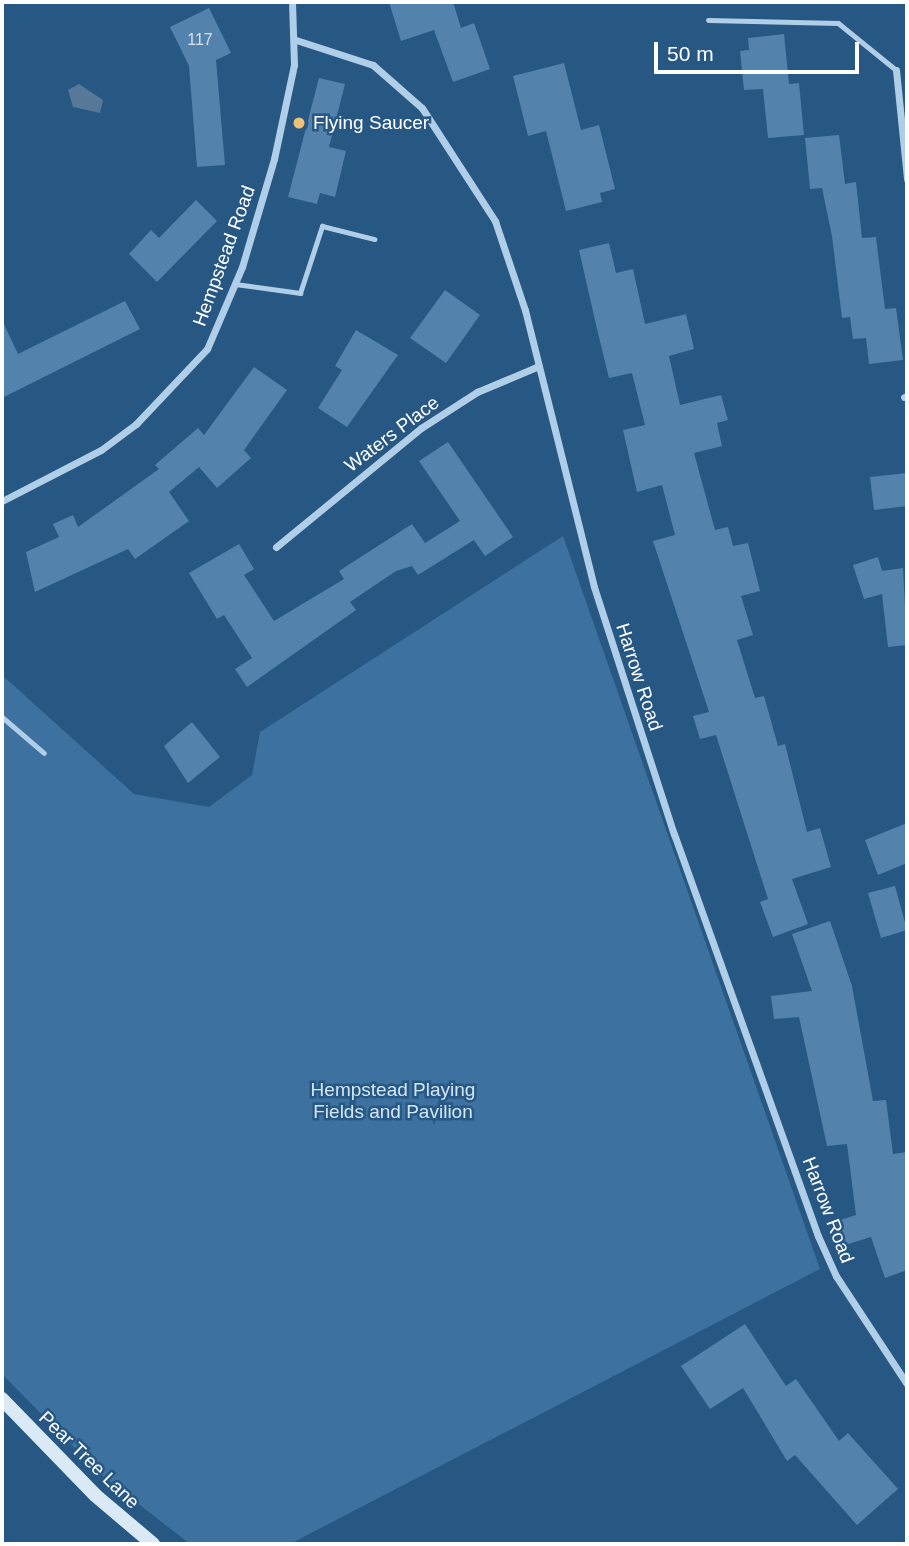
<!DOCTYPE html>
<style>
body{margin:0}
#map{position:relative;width:909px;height:1546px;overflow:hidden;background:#275783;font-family:Arial,sans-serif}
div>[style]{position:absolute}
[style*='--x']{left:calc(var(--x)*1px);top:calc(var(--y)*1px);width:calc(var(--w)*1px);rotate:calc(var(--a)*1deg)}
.green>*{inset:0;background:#3c71a0}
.water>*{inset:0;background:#577997}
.building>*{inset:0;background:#5383ac}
.lane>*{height:5px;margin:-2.5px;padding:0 2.5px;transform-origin:2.5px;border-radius:2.5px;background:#b0cee7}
.street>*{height:7px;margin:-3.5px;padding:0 3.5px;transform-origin:3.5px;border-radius:3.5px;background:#b0cee7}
.secondary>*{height:14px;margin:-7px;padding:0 7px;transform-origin:7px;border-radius:7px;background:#dae9f6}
.dots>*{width:19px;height:19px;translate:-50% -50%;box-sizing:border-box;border:4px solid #275783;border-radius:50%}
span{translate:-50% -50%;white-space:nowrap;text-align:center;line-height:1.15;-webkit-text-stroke:5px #275783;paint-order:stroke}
.number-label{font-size:16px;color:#d4e0ea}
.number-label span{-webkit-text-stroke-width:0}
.poi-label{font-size:19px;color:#fff}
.left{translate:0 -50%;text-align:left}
.street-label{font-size:19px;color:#fff}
.park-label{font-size:19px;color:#d3e6f6}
.frame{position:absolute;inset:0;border:4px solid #fff;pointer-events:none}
.scale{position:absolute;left:654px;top:42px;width:205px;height:32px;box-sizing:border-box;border:4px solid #fff;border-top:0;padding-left:9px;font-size:21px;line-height:24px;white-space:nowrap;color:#fff;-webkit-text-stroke:5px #275783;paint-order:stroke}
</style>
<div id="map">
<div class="green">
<i style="clip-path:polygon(563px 536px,820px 1269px,290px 1544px,190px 1544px,100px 1474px,2px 1374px,2px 675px,134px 794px,209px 807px,252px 775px,260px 732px)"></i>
</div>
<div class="water">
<i style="clip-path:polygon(79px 84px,103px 100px,100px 113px,73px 107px,68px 90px)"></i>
</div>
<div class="building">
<i style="clip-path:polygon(389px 2px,453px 2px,461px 28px,474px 23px,490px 69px,453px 82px,434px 30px,401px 41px)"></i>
<i style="clip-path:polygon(209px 8px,231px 53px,216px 60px,225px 165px,197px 167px,189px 66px,170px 27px)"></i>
<i style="clip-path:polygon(784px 34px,789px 84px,799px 83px,804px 135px,768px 138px,763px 89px,744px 90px,740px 51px,749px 50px,748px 38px)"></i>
<i style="clip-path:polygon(564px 63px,581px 130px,599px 125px,615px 189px,600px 193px,602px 202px,566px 211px,546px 131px,528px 136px,513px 76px)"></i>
<i style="clip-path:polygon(319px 78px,345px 84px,329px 147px,346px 151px,335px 197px,320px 193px,317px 204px,288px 197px)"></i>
<i style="clip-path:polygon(839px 135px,845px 184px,856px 182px,862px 238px,876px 237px,885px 309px,896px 308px,903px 360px,869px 364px,866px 338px,853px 339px,850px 317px,842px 318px,832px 236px,822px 188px,810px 189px,805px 138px)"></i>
<i style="clip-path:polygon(196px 200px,217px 221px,157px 282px,129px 254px,151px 230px,159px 238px)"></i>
<i style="clip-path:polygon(609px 243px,616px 273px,633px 269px,645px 324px,686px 314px,694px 349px,669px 356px,680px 405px,721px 395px,728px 420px,717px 423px,722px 446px,694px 453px,715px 530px,728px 527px,733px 546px,748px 543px,760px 591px,741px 596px,753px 635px,737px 640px,755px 698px,764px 696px,778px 746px,785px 744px,807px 832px,820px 828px,831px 867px,792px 879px,808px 924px,773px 937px,760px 902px,768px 899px,716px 735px,700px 739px,693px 716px,709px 712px,653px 541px,675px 535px,662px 485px,637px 492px,623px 430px,645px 425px,632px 373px,609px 378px,597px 329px,579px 250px)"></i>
<i style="clip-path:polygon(445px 290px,480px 315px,446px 363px,410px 338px)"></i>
<i style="clip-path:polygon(125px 301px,140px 329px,2px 398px,2px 320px,18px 354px)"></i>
<i style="clip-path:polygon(356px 330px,398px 355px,347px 427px,318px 408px,342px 370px,335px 366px)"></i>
<i style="clip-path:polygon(254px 367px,287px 390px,244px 450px,251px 458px,217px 488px,199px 467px,169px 492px,189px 521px,135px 559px,128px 549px,35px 592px,26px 552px,59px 537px,53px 524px,73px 515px,78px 527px,159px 469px,155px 465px,198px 428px,204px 435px)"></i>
<i style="clip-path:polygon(448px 442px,513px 537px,485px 556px,474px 540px,418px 575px,412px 566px,396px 571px,350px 602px,356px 610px,247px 687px,235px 669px,252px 658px,224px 615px,217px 619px,189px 573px,239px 544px,254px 569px,244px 575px,274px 621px,344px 579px,339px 571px,412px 524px,425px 543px,460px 521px,419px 461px)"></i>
<i style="clip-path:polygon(907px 473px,907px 506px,874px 510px,870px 477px)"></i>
<i style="clip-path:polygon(878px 557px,882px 571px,903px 568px,907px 645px,888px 647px,882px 594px,864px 599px,853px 565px)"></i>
<i style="clip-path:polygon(192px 722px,220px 757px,188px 783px,164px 746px)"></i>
<i style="clip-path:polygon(907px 823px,907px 863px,878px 875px,865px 840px)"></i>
<i style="clip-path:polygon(895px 886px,907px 930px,881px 938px,868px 893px)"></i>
<i style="clip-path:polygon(830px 921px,852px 986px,873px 1101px,886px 1100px,893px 1154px,907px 1152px,907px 1270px,885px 1278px,871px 1237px,845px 1245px,837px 1221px,856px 1215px,847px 1144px,827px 1146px,799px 1017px,774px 1019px,771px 996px,812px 991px,792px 934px)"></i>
<i style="clip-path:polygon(745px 1324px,786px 1386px,796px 1379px,839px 1441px,848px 1433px,898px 1489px,857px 1525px,795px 1455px,787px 1461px,743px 1388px,710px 1409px,681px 1366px)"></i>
</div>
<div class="lane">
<i style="--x:708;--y:20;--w:130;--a:1.3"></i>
<i style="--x:838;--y:23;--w:75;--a:39"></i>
<i style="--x:235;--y:284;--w:66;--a:7.9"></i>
<i style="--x:300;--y:293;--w:71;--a:-71.8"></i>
<i style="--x:322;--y:226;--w:54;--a:14"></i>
<i style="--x:2;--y:717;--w:55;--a:40.6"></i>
</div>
<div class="street">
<i style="--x:296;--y:40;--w:81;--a:18"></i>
<i style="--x:373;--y:65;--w:65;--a:41.3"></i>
<i style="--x:422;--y:108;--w:135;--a:57.1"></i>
<i style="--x:495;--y:221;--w:94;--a:71.4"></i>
<i style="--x:525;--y:310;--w:285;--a:76"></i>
<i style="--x:594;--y:587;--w:260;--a:72.1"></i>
<i style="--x:674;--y:834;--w:427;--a:70.3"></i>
<i style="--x:818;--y:1236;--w:44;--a:65.8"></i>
<i style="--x:836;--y:1276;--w:129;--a:56.7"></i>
<i style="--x:896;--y:70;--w:110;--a:84.2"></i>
<i style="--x:904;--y:397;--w:3;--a:-18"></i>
<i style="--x:2;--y:501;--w:111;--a:-27.3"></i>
<i style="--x:101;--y:450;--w:44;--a:-36.6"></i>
<i style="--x:136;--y:424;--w:103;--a:-46.6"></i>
<i style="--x:207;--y:349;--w:89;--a:-66.9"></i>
<i style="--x:242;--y:267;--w:113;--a:-73.5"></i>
<i style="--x:274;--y:159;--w:96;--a:-78"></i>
<i style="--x:294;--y:65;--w:63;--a:-91.8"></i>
<i style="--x:276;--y:547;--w:188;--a:-39.4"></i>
<i style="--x:421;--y:428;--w:67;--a:-32.7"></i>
<i style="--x:477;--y:392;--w:67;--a:-22.8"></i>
</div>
<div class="secondary">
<i style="--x:2;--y:1399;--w:134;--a:45.9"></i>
<i style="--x:95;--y:1495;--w:76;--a:40.2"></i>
</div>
<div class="dots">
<i style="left:299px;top:123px;background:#efc176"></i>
</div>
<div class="number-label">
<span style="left:200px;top:40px">117</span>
</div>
<div class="poi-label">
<span class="left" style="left:313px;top:123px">Flying Saucer</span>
</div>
<div class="street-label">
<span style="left:224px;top:256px;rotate:-70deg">Hempstead Road</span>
<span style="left:392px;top:434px;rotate:-37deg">Waters Place</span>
<span style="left:639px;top:677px;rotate:72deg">Harrow Road</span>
<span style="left:828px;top:1210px;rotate:69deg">Harrow Road</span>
<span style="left:89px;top:1460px;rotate:44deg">Pear Tree Lane</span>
</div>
<div class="park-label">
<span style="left:393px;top:1101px">Hempstead Playing<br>Fields and Pavilion</span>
</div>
<div class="frame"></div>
<div class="scale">50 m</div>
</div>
